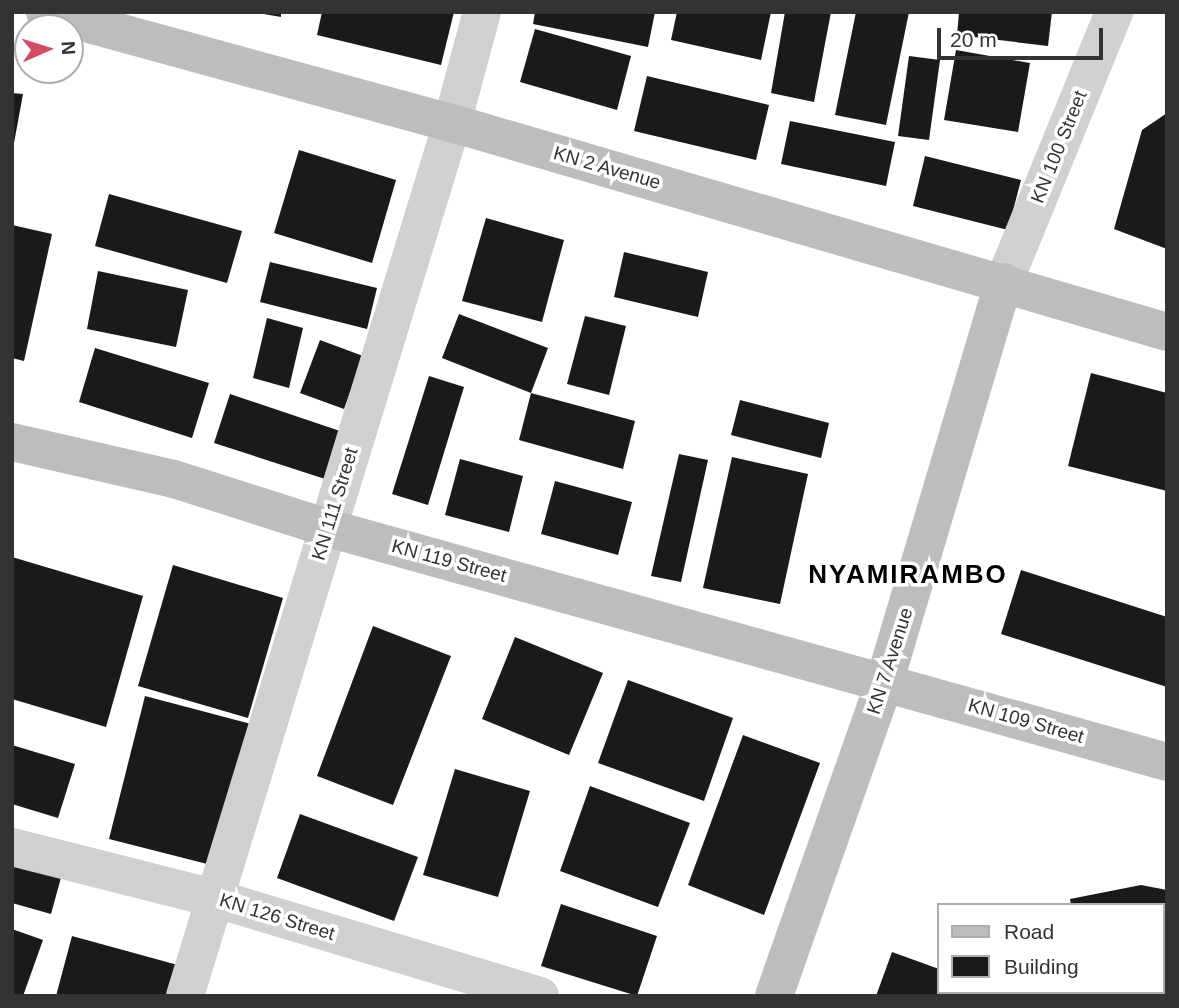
<!DOCTYPE html>
<style>
body{margin:0}
#map{position:relative;width:1179px;height:1008px;overflow:hidden;background:#fff;font-family:Helvetica,sans-serif}
div>[style]{position:absolute}
[style*='--x']{left:calc(var(--x)*1px);top:calc(var(--y)*1px);width:calc(var(--w)*1px);rotate:calc(var(--a)*1deg)}
.building>*{inset:0;background:#1a1a1a}
.street>*{height:38px;margin:-19px;padding:0 19px;transform-origin:19px;border-radius:19px;background:#d0d0d0}
.secondary>*{height:38px;margin:-19px;padding:0 19px;transform-origin:19px;border-radius:19px;background:#bdbdbd}
span{translate:-50% -50%;white-space:nowrap;text-align:center;line-height:1.15;-webkit-text-stroke:7px #fff;paint-order:stroke}
.street-label{font-size:19px;color:#333}
.district-label{font-size:26px;color:#000;font-weight:700;letter-spacing:2px}
.frame{position:absolute;inset:0;border:14px solid #333;pointer-events:none}
.legend{position:absolute;left:937px;top:903px;width:228px;height:91px;box-sizing:border-box;background:#fff;border:2px solid #adadad;margin:0;padding:9px 12px;list-style:none;font-size:21px;color:#333}
.legend li{display:flex;align-items:center;gap:14px;height:35px}
.legend b{width:35px;border:2px solid #adadad}
.north{position:absolute;left:14px;top:14px;width:70px;height:70px;box-sizing:border-box;background:#fff;border:2px solid #adadad;border-radius:50%;rotate:87deg;font-size:19px;font-weight:700;line-height:28px;text-align:center;color:#333}
.north::after{content:'';display:block;margin:auto;width:24px;height:32px;background:#d44b63;clip-path:polygon(50% 0,100% 100%,50% 72%,0 100%)}
.scale{position:absolute;left:937px;top:28px;width:166px;height:32px;box-sizing:border-box;border:4px solid #333;border-top:0;padding-left:9px;font-size:21px;line-height:24px;white-space:nowrap;color:#333;-webkit-text-stroke:5px #fff;paint-order:stroke}
</style>
<div id="map">
<div class="building">
<i style="clip-path:polygon(253px 12px,281px 12px,281px 17px)"></i>
<i style="clip-path:polygon(322px 12px,454px 12px,441px 65px,317px 35px)"></i>
<i style="clip-path:polygon(535px 12px,655px 12px,648px 47px,533px 24px)"></i>
<i style="clip-path:polygon(677px 12px,771px 12px,761px 60px,671px 40px)"></i>
<i style="clip-path:polygon(785px 12px,831px 12px,814px 102px,771px 93px)"></i>
<i style="clip-path:polygon(856px 12px,909px 12px,886px 125px,835px 115px)"></i>
<i style="clip-path:polygon(959px 12px,1052px 12px,1048px 46px,957px 35px)"></i>
<i style="clip-path:polygon(535px 29px,631px 56px,617px 110px,520px 82px)"></i>
<i style="clip-path:polygon(956px 50px,1030px 63px,1018px 132px,944px 120px)"></i>
<i style="clip-path:polygon(909px 56px,940px 60px,929px 140px,898px 136px)"></i>
<i style="clip-path:polygon(647px 76px,769px 105px,756px 160px,634px 131px)"></i>
<i style="clip-path:polygon(12px 93px,23px 94px,14px 143px,12px 142px)"></i>
<i style="clip-path:polygon(1167px 113px,1167px 249px,1114px 229px,1142px 130px)"></i>
<i style="clip-path:polygon(790px 121px,895px 142px,886px 186px,781px 164px)"></i>
<i style="clip-path:polygon(299px 150px,396px 180px,372px 263px,274px 233px)"></i>
<i style="clip-path:polygon(925px 156px,1021px 180px,1008px 230px,913px 206px)"></i>
<i style="clip-path:polygon(109px 194px,242px 231px,227px 283px,95px 246px)"></i>
<i style="clip-path:polygon(486px 218px,564px 240px,542px 322px,462px 301px)"></i>
<i style="clip-path:polygon(12px 225px,52px 234px,24px 361px,12px 358px)"></i>
<i style="clip-path:polygon(624px 252px,708px 272px,698px 317px,614px 297px)"></i>
<i style="clip-path:polygon(270px 262px,377px 288px,367px 329px,260px 302px)"></i>
<i style="clip-path:polygon(98px 271px,188px 290px,176px 347px,87px 329px)"></i>
<i style="clip-path:polygon(459px 314px,548px 348px,531px 393px,442px 358px)"></i>
<i style="clip-path:polygon(585px 316px,626px 326px,609px 395px,567px 384px)"></i>
<i style="clip-path:polygon(267px 318px,303px 328px,289px 388px,253px 378px)"></i>
<i style="clip-path:polygon(320px 340px,363px 356px,344px 409px,300px 393px)"></i>
<i style="clip-path:polygon(95px 348px,209px 383px,192px 438px,79px 402px)"></i>
<i style="clip-path:polygon(1091px 373px,1167px 393px,1167px 491px,1068px 466px)"></i>
<i style="clip-path:polygon(429px 376px,464px 387px,428px 505px,392px 494px)"></i>
<i style="clip-path:polygon(531px 393px,635px 421px,623px 469px,519px 440px)"></i>
<i style="clip-path:polygon(230px 394px,340px 431px,325px 479px,214px 443px)"></i>
<i style="clip-path:polygon(740px 400px,829px 423px,821px 458px,731px 435px)"></i>
<i style="clip-path:polygon(679px 454px,708px 460px,681px 582px,651px 576px)"></i>
<i style="clip-path:polygon(732px 457px,808px 474px,780px 604px,703px 588px)"></i>
<i style="clip-path:polygon(460px 459px,523px 476px,509px 532px,445px 515px)"></i>
<i style="clip-path:polygon(555px 481px,632px 502px,618px 555px,541px 534px)"></i>
<i style="clip-path:polygon(12px 557px,143px 596px,106px 727px,12px 699px)"></i>
<i style="clip-path:polygon(173px 565px,283px 598px,248px 718px,138px 686px)"></i>
<i style="clip-path:polygon(1021px 570px,1167px 617px,1167px 687px,1001px 634px)"></i>
<i style="clip-path:polygon(373px 626px,451px 656px,393px 805px,317px 776px)"></i>
<i style="clip-path:polygon(515px 637px,603px 673px,569px 755px,482px 719px)"></i>
<i style="clip-path:polygon(628px 680px,733px 718px,704px 801px,598px 763px)"></i>
<i style="clip-path:polygon(145px 696px,251px 724px,215px 866px,109px 839px)"></i>
<i style="clip-path:polygon(743px 735px,820px 763px,764px 915px,688px 885px)"></i>
<i style="clip-path:polygon(12px 745px,75px 764px,58px 818px,12px 804px)"></i>
<i style="clip-path:polygon(455px 769px,530px 791px,498px 897px,423px 875px)"></i>
<i style="clip-path:polygon(590px 786px,690px 823px,658px 907px,560px 871px)"></i>
<i style="clip-path:polygon(300px 814px,418px 857px,394px 921px,277px 878px)"></i>
<i style="clip-path:polygon(12px 836px,68px 852px,51px 914px,12px 903px)"></i>
<i style="clip-path:polygon(1141px 885px,1167px 890px,1167px 950px,1163px 951px,1163px 905px,1071px 905px,1070px 899px)"></i>
<i style="clip-path:polygon(561px 904px,657px 936px,637px 996px,541px 966px)"></i>
<i style="clip-path:polygon(12px 929px,43px 940px,23px 996px,12px 996px)"></i>
<i style="clip-path:polygon(72px 936px,185px 967px,177px 996px,56px 996px)"></i>
<i style="clip-path:polygon(892px 952px,939px 969px,942px 996px,876px 996px)"></i>
<i style="clip-path:polygon(962px 992px,1092px 992px,1092px 996px,962px 996px)"></i>
</div>
<div class="street">
<i style="--x:1004;--y:282;--w:292;--a:-67.8"></i>
<i style="--x:12;--y:847;--w:211;--a:14.2"></i>
<i style="--x:217;--y:899;--w:337;--a:16.7"></i>
<i style="--x:185;--y:996;--w:913;--a:-72.99"></i>
<i style="--x:452;--y:123;--w:115;--a:-74.9"></i>
</div>
<div class="secondary">
<i style="--x:45;--y:12;--w:422;--a:15.3"></i>
<i style="--x:452;--y:123;--w:745;--a:16.29"></i>
<i style="--x:12;--y:442;--w:166;--a:12.9"></i>
<i style="--x:174;--y:479;--w:162;--a:17.7"></i>
<i style="--x:328;--y:528;--w:871;--a:15.58"></i>
<i style="--x:774;--y:996;--w:335;--a:-70.6"></i>
<i style="--x:885;--y:680;--w:415;--a:-73.4"></i>
</div>
<div class="street-label">
<span style="left:1059px;top:147px;rotate:-68deg">KN 100 Street</span>
<span style="left:607px;top:168px;rotate:16deg">KN 2 Avenue</span>
<span style="left:335px;top:504px;rotate:-73deg">KN 111 Street</span>
<span style="left:449px;top:561px;rotate:15deg">KN 119 Street</span>
<span style="left:890px;top:661px;rotate:-72deg">KN 7 Avenue</span>
<span style="left:1026px;top:721px;rotate:16deg">KN 109 Street</span>
<span style="left:277px;top:917px;rotate:17deg">KN 126 Street</span>
</div>
<div class="district-label">
<span style="left:908px;top:575px">NYAMIRAMBO</span>
</div>
<div class="frame"></div>
<ul class="legend">
<li><b style="height:9px;background:#bdbdbd"></b>Road</li>
<li><b style="height:19px;background:#1a1a1a"></b>Building</li>
</ul>
<div class="north">N</div>
<div class="scale">20 m</div>
</div>
